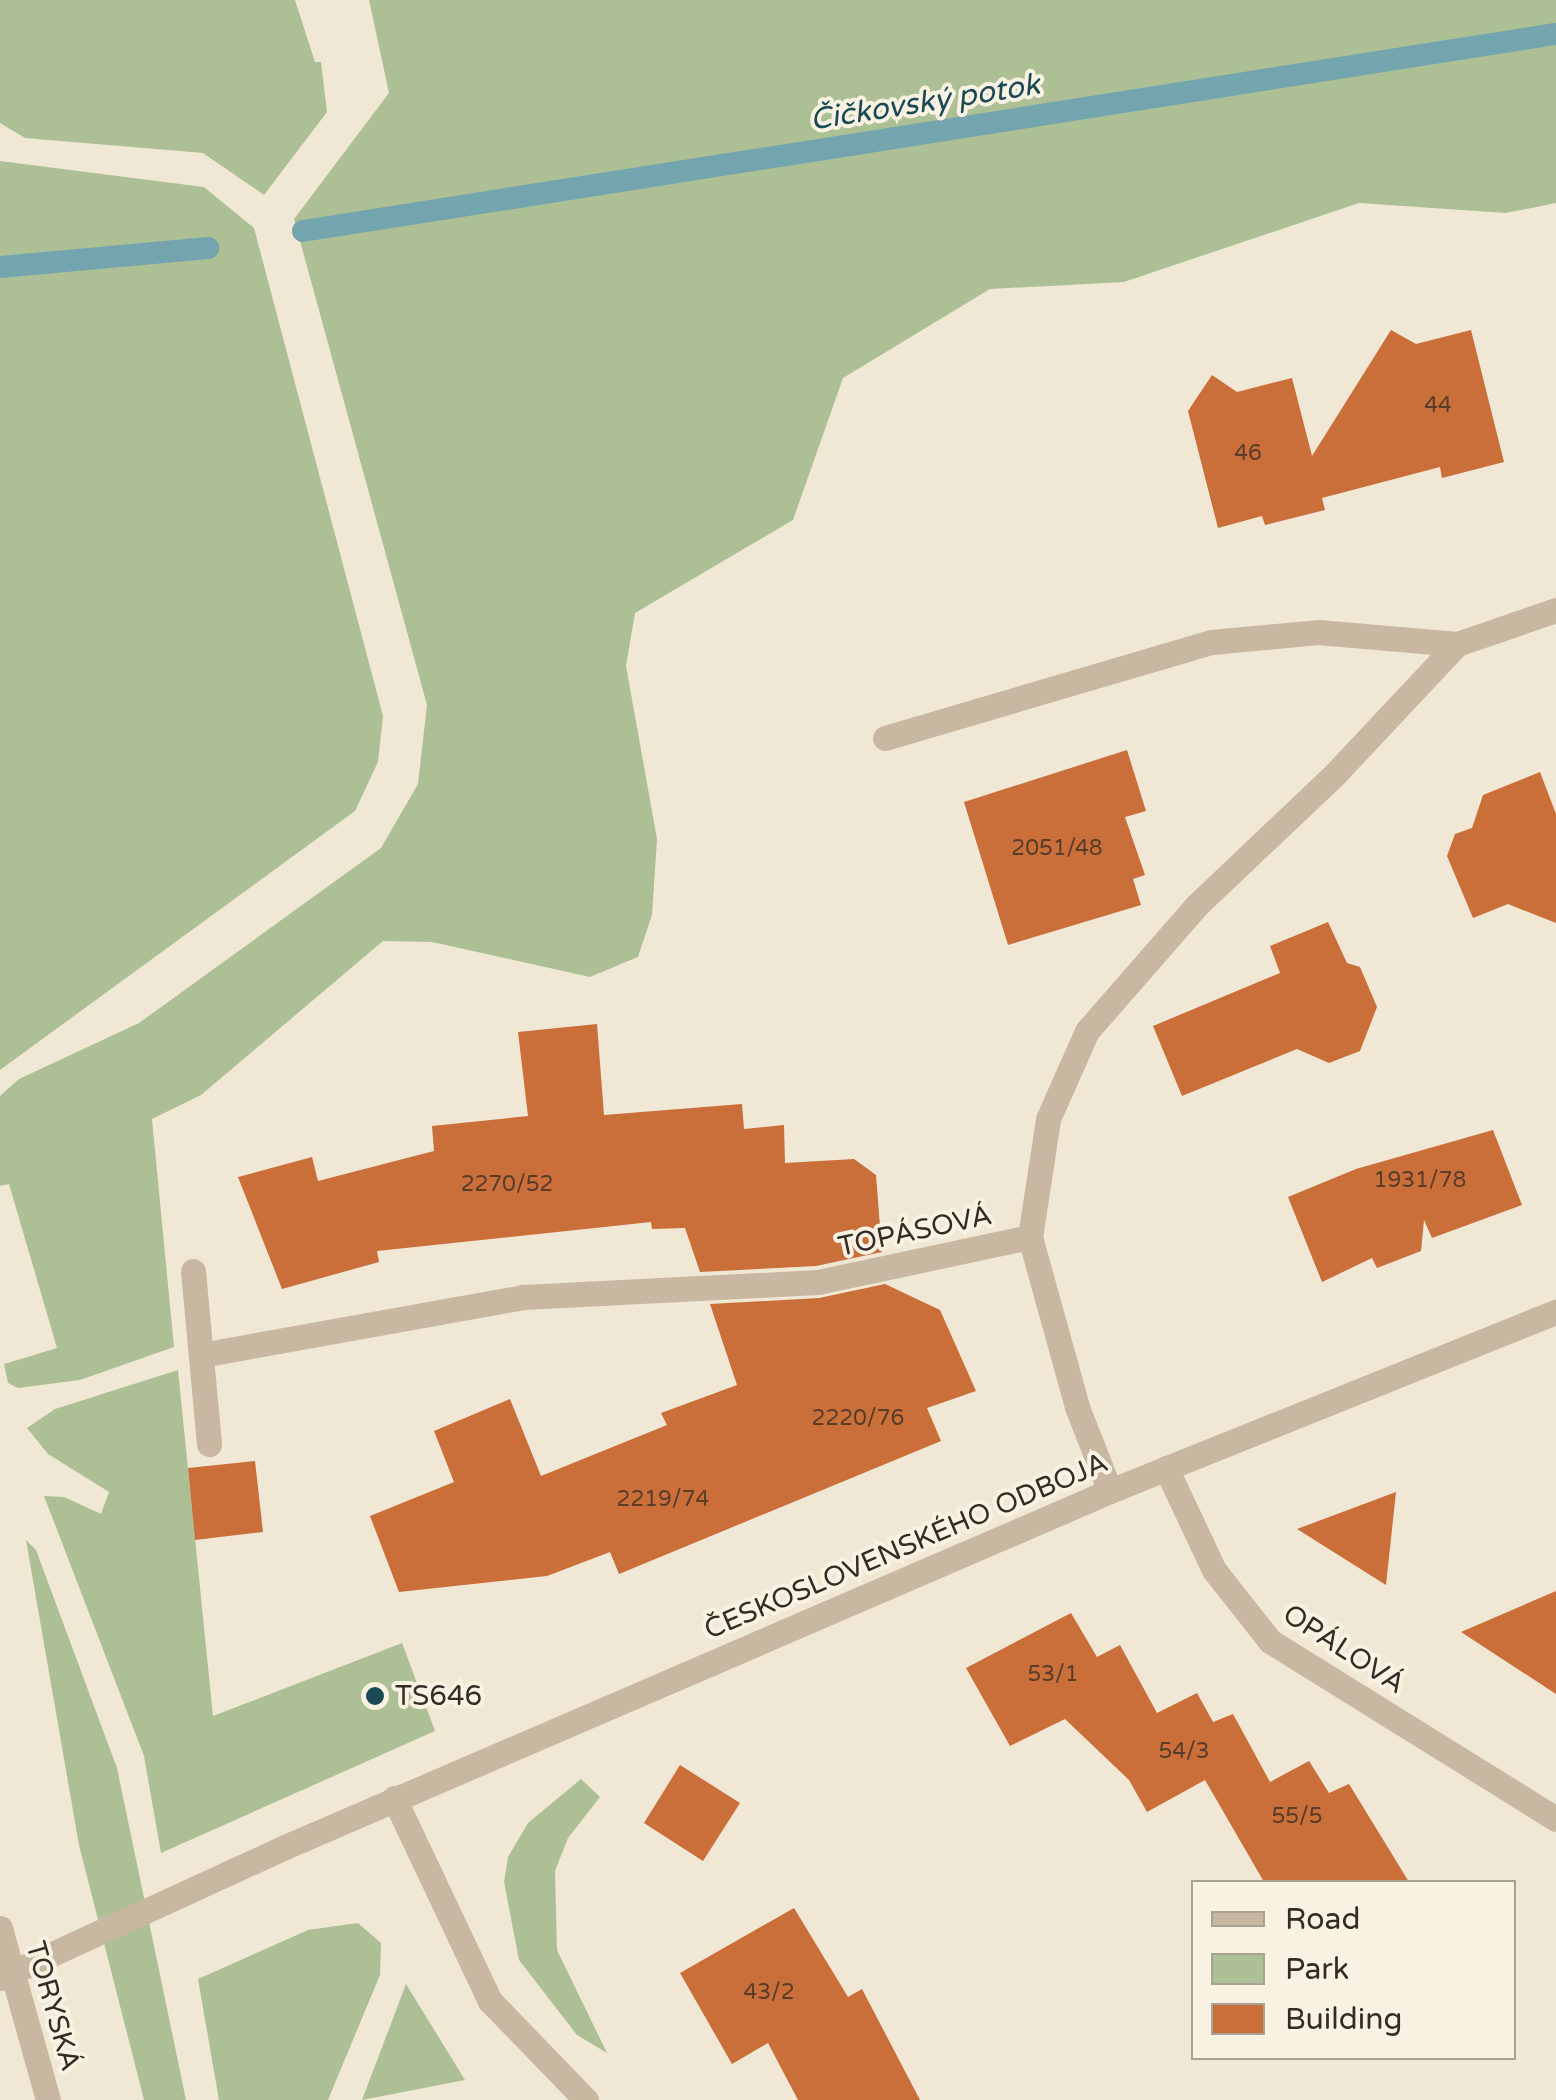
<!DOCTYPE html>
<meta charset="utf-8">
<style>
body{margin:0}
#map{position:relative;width:1556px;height:2100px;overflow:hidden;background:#f1e7d5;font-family:"Varela Round",sans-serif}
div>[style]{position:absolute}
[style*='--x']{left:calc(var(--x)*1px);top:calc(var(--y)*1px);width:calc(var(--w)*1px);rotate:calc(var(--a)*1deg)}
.green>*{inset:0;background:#adc095}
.stream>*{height:22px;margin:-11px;padding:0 11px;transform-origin:11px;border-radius:11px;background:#74a5af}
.building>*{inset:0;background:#ca6e3a}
.minor>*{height:25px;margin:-12.5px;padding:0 12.5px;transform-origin:12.5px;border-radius:12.5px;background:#c9b8a1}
.minor-bridge>*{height:25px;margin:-12.5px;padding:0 12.5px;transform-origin:12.5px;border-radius:12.5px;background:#c9b8a1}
.dots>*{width:28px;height:28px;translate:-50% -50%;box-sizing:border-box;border:5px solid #f9f1e1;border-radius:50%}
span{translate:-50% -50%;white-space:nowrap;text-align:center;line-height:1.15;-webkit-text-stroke:8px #f9f1e1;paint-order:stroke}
.number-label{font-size:22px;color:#593c2a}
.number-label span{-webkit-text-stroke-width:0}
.street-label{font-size:28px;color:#332b24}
.poi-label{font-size:28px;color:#332b24}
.left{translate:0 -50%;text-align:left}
.water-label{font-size:30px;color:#194a56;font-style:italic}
.legend{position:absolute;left:1191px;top:1880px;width:325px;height:180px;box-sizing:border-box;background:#f9f1e1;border:2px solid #aaa295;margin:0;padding:12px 18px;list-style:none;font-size:30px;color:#332b24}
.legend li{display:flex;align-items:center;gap:20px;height:50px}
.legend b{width:50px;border:2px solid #aaa295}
</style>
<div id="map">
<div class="green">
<i style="clip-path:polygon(0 0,295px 0,315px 62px,321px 62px,327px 112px,264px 195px,203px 153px,25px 138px,0 123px)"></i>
<i style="clip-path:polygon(369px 0,1556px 0,1556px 203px,1506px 213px,1359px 203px,1124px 282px,990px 289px,843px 378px,793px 520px,635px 613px,626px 666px,657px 839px,652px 915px,638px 957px,590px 977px,432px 942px,383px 941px,201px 1095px,152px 1119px,174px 1347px,80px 1380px,18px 1388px,8px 1383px,4px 1364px,57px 1348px,9px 1184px,0 1186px,0 1096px,19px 1079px,139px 1023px,381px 848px,418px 784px,427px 705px,294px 219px,389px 93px)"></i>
<i style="clip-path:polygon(0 161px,204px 187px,254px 228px,383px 716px,378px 762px,355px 811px,0 1070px)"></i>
<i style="clip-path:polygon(178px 1370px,213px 1716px,402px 1643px,435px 1731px,161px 1853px,144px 1756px,44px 1496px,64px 1497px,101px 1514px,109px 1492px,48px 1454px,27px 1428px,55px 1409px)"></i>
<i style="clip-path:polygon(26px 1540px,36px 1550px,117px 1768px,186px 2100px,144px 2100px,79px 1845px)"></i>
<i style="clip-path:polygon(581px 1779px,600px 1797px,568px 1838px,555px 1871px,557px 1950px,607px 2053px,577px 2035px,519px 1960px,504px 1882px,508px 1857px,528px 1823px)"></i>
<i style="clip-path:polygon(358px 1923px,381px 1943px,380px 1975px,328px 2100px,219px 2100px,198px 1979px,308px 1930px)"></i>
<i style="clip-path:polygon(406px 1984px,465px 2080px,362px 2100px)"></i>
</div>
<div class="stream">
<i style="--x:303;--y:231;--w:1268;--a:-8.94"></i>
<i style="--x:0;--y:267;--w:209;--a:-5.2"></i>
</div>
<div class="building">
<i style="clip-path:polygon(1391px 330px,1416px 344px,1471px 330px,1504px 462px,1442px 478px,1440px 467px,1322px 498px,1325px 510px,1265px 525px,1262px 516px,1218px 528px,1188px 411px,1212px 375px,1237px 392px,1292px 378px,1312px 456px)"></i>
<i style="clip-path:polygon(1127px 750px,1146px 811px,1125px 817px,1145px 875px,1133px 879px,1141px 905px,1008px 945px,964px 802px)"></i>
<i style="clip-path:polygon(1540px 772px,1556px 814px,1556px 923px,1508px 904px,1473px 918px,1447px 856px,1455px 834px,1472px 828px,1483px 795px)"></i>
<i style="clip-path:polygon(1328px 922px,1347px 963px,1360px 967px,1377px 1007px,1360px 1051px,1329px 1063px,1297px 1049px,1182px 1096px,1153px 1026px,1280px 973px,1270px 946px)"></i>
<i style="clip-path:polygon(597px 1024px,604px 1115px,742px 1104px,744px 1129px,784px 1125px,785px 1163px,854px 1159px,876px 1175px,882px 1252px,816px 1266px,700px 1272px,685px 1228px,652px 1229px,651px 1222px,377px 1251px,379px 1262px,282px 1289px,238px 1177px,312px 1157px,318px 1181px,434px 1151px,432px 1126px,528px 1116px,518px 1032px)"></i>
<i style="clip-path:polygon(1493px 1130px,1522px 1205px,1432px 1238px,1424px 1220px,1421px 1251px,1377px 1268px,1372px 1258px,1322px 1282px,1288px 1197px,1356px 1169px)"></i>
<i style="clip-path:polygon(885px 1284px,940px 1310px,976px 1391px,927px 1408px,941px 1441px,619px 1574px,610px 1552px,547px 1576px,399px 1592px,370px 1516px,454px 1482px,434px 1431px,510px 1399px,541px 1476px,667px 1425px,661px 1413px,737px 1385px,710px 1304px,819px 1298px)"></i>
<i style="clip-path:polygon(255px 1461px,263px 1532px,195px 1540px,188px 1468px)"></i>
<i style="clip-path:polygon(1396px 1492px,1386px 1585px,1297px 1529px)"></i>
<i style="clip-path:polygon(1556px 1591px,1556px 1694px,1461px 1632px)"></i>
<i style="clip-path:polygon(1071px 1613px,1097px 1657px,1120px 1645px,1157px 1713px,1197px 1693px,1213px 1722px,1233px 1714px,1270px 1782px,1309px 1761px,1329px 1793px,1349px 1784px,1409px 1882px,1264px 1882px,1205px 1780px,1147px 1812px,1129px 1780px,1065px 1719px,1010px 1746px,966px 1668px)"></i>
<i style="clip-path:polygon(680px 1765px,740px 1803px,703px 1861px,644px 1823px)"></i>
<i style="clip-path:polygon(794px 1908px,848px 1997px,862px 1989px,920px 2100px,798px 2100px,768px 2043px,732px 2064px,680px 1973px)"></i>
</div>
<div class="minor">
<i style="--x:885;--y:738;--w:340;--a:-16.4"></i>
<i style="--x:1211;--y:642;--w:107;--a:-5.3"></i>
<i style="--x:1318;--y:632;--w:140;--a:4.9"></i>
<i style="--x:1030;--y:1237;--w:176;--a:74.5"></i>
<i style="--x:1077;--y:1407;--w:90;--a:68.6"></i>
<i style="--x:193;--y:1271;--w:174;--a:84.7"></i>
<i style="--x:201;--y:1355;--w:327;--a:-10.2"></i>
<i style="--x:523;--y:1297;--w:295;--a:-2.9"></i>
<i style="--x:818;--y:1282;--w:217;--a:-12"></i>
<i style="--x:1030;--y:1237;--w:119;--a:-81.3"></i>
<i style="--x:1048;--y:1119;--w:96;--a:-66.1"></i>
<i style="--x:1087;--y:1031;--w:166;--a:-48.9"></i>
<i style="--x:1196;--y:906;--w:192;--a:-43.5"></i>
<i style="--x:1335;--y:774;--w:178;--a:-46.8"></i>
<i style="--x:1457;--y:644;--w:105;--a:-19"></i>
<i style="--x:1166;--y:1468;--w:113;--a:64.8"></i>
<i style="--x:1214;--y:1570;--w:90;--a:51.7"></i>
<i style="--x:1270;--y:1641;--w:337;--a:31.9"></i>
<i style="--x:394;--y:1798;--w:225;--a:64.7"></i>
<i style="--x:490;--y:2001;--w:138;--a:45.9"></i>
<i style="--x:285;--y:1847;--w:899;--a:-23.34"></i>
<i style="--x:1110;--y:1491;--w:481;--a:-21.9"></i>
<i style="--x:0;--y:1928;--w:179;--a:74.4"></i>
</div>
<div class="minor-bridge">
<i style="--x:0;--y:1978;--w:314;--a:-24.7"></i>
</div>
<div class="dots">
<i style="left:375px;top:1696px;background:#194a56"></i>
</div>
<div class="number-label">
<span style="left:1438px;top:406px">44</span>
<span style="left:1248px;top:454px">46</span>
<span style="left:1057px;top:849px">2051/48</span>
<span style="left:1420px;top:1181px">1931/78</span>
<span style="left:507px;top:1185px">2270/52</span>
<span style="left:858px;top:1419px">2220/76</span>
<span style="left:663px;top:1500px">2219/74</span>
<span style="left:1053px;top:1675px">53/1</span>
<span style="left:1184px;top:1752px">54/3</span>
<span style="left:1297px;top:1817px">55/5</span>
<span style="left:769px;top:1993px">43/2</span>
</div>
<div class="street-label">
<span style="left:915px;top:1231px;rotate:-12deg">TOPÁSOVÁ</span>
<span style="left:906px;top:1546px;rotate:-23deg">ČESKOSLOVENSKÉHO ODBOJA</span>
<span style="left:1344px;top:1649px;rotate:33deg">OPÁLOVÁ</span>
<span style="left:53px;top:2006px;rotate:74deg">TORYSKÁ</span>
</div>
<div class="poi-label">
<span class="left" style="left:395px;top:1696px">TS646</span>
</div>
<div class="water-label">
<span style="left:925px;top:103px;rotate:-9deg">Čičkovský potok</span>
</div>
<ul class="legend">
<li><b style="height:12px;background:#c9b8a1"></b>Road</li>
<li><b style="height:28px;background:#adc095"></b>Park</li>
<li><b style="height:28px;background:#ca6e3a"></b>Building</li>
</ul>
</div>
